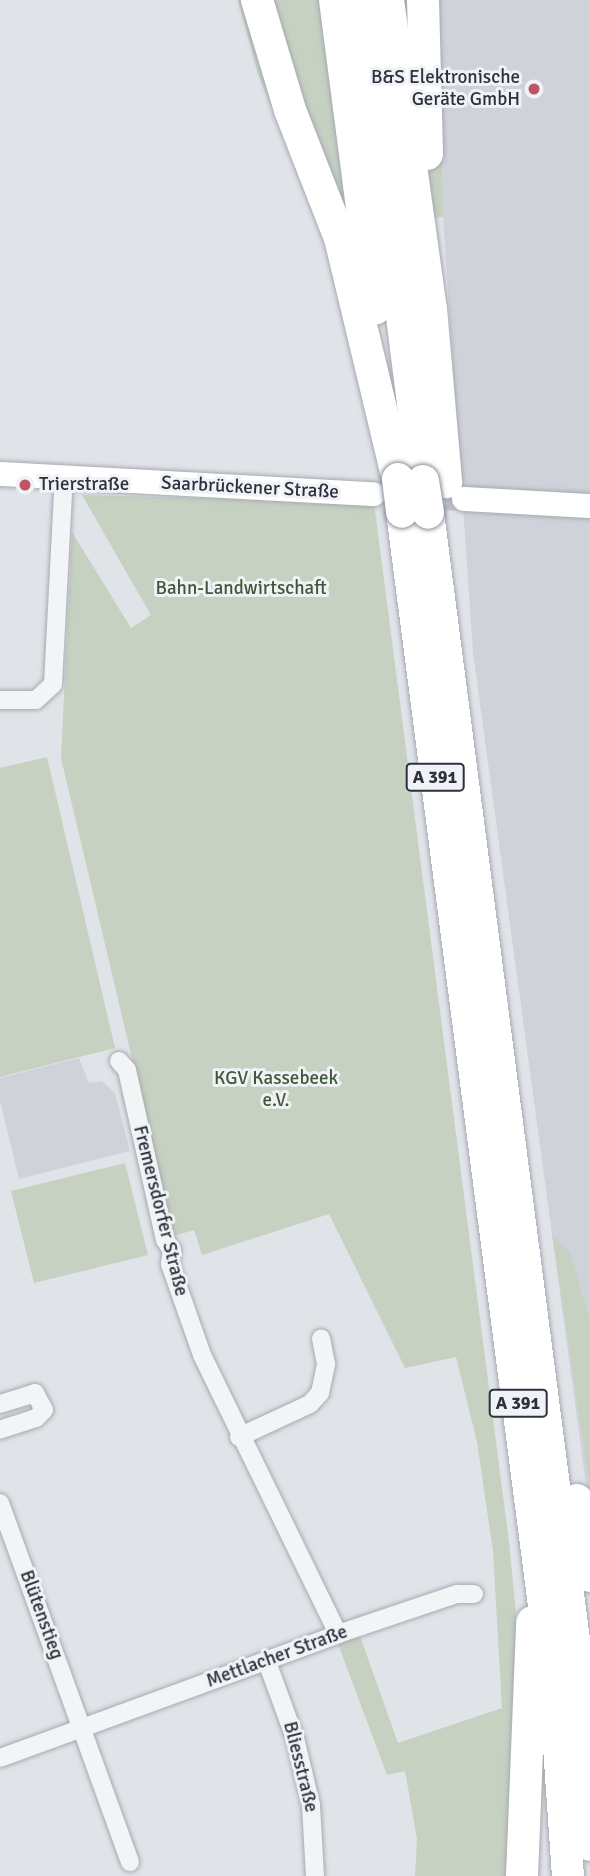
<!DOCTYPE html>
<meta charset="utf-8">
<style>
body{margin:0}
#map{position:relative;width:590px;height:1876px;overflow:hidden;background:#e0e3e8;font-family:Signika,sans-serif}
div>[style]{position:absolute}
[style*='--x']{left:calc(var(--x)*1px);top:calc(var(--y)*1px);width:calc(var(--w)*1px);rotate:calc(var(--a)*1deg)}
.built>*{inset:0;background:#cfd3d9}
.green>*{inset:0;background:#c6d1c2}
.secondary-tunnel>*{height:24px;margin-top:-12px;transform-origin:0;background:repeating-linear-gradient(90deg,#bcc0c6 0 24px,transparent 0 36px)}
.roads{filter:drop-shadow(0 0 2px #a6aab1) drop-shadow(0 0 2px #a6aab1)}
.street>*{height:18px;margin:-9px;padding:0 9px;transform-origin:9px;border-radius:9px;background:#f3f4f6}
.secondary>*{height:24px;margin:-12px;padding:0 12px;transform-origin:12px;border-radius:12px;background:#fff}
.highway>*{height:32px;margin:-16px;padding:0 16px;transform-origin:16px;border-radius:16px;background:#fff}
.bridges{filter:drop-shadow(0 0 2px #89919d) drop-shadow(0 0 2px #89919d)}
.highway-bridge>*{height:32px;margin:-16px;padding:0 16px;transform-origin:16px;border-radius:16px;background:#fff}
.dots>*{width:19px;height:19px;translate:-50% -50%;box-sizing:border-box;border:4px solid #f0f2f5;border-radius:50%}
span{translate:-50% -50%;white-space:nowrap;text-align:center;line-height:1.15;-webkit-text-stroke:6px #f0f2f5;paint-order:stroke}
.shield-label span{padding:2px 5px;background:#f0f2f5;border:2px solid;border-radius:5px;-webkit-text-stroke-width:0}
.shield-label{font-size:18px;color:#2b323d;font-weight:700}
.poi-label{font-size:19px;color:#2b323d}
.right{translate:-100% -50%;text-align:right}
.left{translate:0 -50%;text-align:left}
.street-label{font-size:19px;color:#2b323d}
.park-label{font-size:19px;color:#40583a}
</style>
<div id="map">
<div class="built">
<i style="clip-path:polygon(440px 0,590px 0,590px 1514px,473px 652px,443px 217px)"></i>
<i style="clip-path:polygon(79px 1058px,89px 1083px,102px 1081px,115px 1093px,130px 1151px,19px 1179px,0 1101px,0 1078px)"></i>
</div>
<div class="green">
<i style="clip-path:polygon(238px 0,440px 0,443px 217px,320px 225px,258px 74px)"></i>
<i style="clip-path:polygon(82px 495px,374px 503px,509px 1542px,518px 1634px,509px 1876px,415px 1876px,417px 1839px,405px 1771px,387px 1775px,338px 1644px,360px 1636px,398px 1743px,502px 1708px,493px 1551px,477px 1442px,456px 1357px,405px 1368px,329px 1214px,202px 1255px,194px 1230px,174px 1236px,61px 758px,72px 532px,131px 628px,151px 615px)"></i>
<i style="clip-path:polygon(47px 757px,115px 1048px,0 1077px,0 768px)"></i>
<i style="clip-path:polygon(125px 1163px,148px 1255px,34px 1283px,11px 1191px)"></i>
<i style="clip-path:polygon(552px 1234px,570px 1253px,590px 1321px,590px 1488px)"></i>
</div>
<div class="secondary-tunnel">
<i style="--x:409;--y:496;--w:55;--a:3.1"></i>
</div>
<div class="roads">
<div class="street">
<i style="--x:0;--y:700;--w:36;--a:0"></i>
<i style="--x:36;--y:700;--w:23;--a:-43"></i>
<i style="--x:53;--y:684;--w:207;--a:-87"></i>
<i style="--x:119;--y:1061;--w:12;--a:48"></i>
<i style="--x:127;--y:1070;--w:174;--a:77.4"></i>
<i style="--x:165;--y:1240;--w:12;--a:55"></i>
<i style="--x:172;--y:1250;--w:14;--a:98"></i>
<i style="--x:170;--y:1264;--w:96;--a:70.6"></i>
<i style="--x:202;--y:1355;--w:310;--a:64"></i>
<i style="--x:0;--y:1404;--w:37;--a:-17"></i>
<i style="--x:35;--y:1393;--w:19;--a:62"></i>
<i style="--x:44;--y:1410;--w:11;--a:135"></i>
<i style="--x:36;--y:1418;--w:38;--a:162"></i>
<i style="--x:239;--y:1437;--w:78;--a:-24.9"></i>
<i style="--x:310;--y:1404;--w:15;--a:-48"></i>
<i style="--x:320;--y:1393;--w:30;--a:-78"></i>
<i style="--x:326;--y:1364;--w:26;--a:-101"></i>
<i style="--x:0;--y:1503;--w:382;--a:70.1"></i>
<i style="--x:267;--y:1662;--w:81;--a:69.8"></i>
<i style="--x:295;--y:1738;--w:69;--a:76.6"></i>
<i style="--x:311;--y:1805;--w:71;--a:86.8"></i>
<i style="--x:0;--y:1758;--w:360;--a:-20.1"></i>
<i style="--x:338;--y:1634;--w:126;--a:-18.6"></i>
<i style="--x:457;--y:1594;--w:17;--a:0"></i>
</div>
<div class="secondary">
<i style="--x:0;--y:474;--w:374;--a:3.1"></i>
<i style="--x:464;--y:499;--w:126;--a:3.2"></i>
</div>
<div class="highway">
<i style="--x:257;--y:0;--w:115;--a:73.3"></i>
<i style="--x:290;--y:110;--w:137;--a:68.7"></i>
<i style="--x:340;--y:238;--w:248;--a:76.5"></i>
<i style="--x:335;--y:0;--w:311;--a:82.6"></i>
<i style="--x:362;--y:0;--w:485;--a:82.8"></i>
<i style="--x:388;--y:0;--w:312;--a:82.1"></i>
<i style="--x:431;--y:309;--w:174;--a:85"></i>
<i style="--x:423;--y:0;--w:154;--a:88.5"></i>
<i style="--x:402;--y:512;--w:1188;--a:82.6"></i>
<i style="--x:555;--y:1690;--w:186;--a:86"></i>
<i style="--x:428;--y:513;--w:1184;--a:82.62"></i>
<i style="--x:580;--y:1687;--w:158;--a:86.4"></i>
<i style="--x:577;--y:1500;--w:77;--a:80.3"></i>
<i style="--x:522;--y:1876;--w:254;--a:-87.7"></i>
</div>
</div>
<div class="bridges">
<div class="highway-bridge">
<i style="--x:398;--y:479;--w:33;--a:83"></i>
<i style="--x:423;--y:481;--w:32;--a:81"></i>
</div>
</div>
<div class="dots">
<i style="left:534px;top:89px;background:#c05364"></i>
<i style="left:25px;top:485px;background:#c05364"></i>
</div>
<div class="shield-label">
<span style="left:435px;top:777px">A 391</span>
<span style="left:518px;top:1403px">A 391</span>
</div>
<div class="poi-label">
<span class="right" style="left:520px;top:89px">B&amp;S Elektronische<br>Geräte GmbH</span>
<span class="left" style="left:39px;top:485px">Trierstraße</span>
</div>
<div class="street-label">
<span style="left:250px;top:488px;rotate:3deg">Saarbrückener Straße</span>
<span style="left:160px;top:1211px;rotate:76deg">Fremersdorfer Straße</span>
<span style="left:41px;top:1615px;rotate:70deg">Blütenstieg</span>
<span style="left:277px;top:1657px;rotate:-20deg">Mettlacher Straße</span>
<span style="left:300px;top:1767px;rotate:76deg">Bliesstraße</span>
</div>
<div class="park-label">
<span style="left:241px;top:589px">Bahn-Landwirtschaft</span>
<span style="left:276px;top:1090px">KGV Kassebeek<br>e.V.</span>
</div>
</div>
